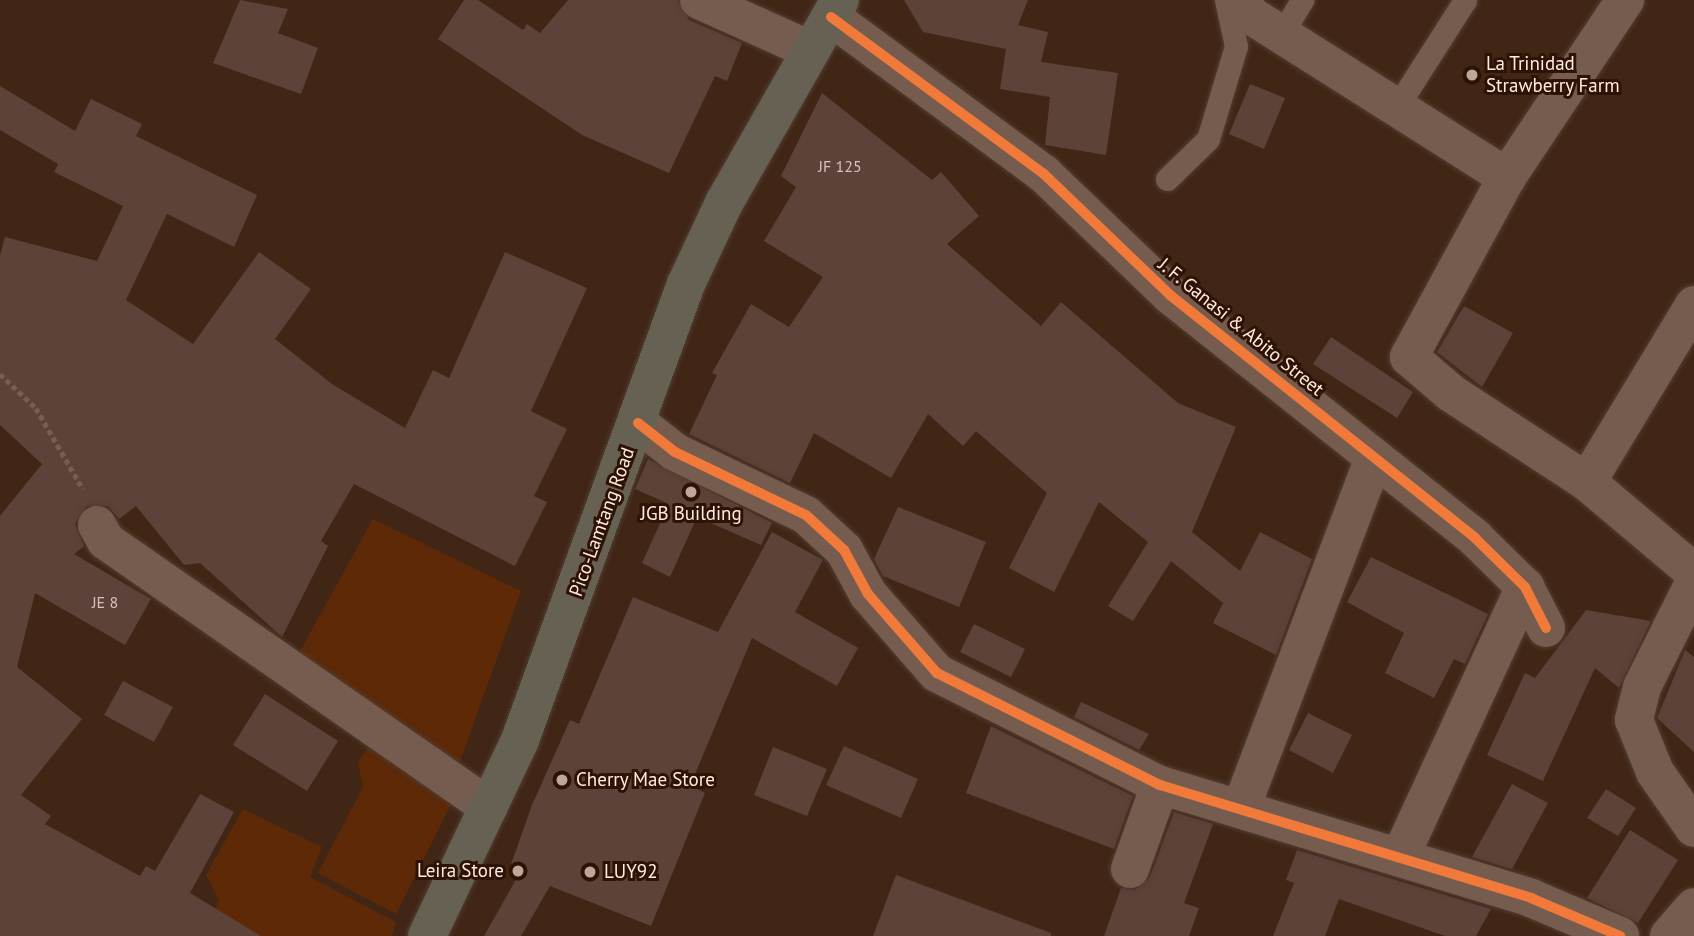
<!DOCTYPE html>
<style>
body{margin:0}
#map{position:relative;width:1694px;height:936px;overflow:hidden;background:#412615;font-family:"PT Sans",sans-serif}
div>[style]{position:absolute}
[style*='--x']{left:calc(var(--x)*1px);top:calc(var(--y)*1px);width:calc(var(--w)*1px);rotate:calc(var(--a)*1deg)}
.built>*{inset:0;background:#5d2907}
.building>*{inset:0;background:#5c4239}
.path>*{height:4.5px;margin-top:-2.25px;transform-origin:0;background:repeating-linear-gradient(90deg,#745f52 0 5px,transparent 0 8.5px)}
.roads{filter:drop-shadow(0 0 2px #503e34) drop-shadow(0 0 2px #503e34)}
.lane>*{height:23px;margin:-11.5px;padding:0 11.5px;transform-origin:11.5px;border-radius:11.5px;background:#765c4f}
.street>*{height:38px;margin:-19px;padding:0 19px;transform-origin:19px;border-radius:19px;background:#765c4f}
.primary>*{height:38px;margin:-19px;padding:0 19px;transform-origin:19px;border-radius:19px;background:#666152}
.cycleway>*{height:10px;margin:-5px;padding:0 5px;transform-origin:5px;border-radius:5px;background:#f17a3a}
.dots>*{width:19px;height:19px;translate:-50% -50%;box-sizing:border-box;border:4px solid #2e1203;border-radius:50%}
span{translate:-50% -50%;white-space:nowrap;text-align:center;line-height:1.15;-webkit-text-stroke:6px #2e1203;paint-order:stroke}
.number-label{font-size:16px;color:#d5c2b9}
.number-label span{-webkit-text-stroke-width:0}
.poi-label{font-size:19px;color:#fdece4}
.left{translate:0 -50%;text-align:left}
.right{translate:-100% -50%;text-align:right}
.street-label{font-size:19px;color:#fdece4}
</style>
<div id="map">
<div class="built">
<i style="clip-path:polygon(373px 519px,521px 591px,456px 773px,295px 660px)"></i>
<i style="clip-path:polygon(373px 740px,454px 798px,396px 914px,318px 873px,363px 787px,358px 762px)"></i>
<i style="clip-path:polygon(243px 809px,322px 847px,310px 877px,396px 922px,392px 936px,205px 936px,219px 900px,206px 875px)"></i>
</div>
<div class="building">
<i style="clip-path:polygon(240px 0,288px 9px,278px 33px,318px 48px,301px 94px,213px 63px)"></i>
<i style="clip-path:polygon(464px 0,478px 0,523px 30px,527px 24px,540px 33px,568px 0,678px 0,689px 20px,742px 43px,727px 81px,715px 76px,669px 173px,582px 135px,438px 39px)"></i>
<i style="clip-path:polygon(904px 0,1028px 0,1018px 25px,1048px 32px,1041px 62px,1118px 73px,1106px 155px,1045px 145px,1050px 97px,1000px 89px,1006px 49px,923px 32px)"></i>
<i style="clip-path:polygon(1250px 84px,1285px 98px,1264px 149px,1229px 134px)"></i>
<i style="clip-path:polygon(0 86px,75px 131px,91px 99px,142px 124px,136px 136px,257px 195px,234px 247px,167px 214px,126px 300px,193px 344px,259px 252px,311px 289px,275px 339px,332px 384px,405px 428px,433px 370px,449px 378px,505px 252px,587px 288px,531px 411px,567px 429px,534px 496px,547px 502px,515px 566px,354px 484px,321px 541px,328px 546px,282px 637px,200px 563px,184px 565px,136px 506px,119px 519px,108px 506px,87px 506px,75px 524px,84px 546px,74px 554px,151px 599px,125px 645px,35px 593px,17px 667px,82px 719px,21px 795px,51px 816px,45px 824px,140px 876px,146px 866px,155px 871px,200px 794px,234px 812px,190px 893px,261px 936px,0 936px,0 516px,42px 464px,0 425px,0 256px,5px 237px,97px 261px,123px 206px,54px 172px,58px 164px,0 130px)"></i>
<i style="clip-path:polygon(822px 93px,932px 180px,941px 172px,979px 216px,947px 244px,1041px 326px,1061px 302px,1178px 403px,1236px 427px,1192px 532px,1240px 571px,1260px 532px,1312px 559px,1276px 655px,1213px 623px,1223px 603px,1171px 561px,1133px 621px,1108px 606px,1148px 542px,1099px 502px,1054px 592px,1009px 568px,1047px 493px,976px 431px,963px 446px,928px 414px,891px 478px,814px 433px,790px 483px,689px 434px,717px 375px,712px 373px,751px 304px,789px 327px,823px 277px,764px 241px,796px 187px,781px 176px)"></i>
<i style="clip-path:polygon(1464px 306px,1513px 333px,1482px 387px,1437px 352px)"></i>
<i style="clip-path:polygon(1331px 337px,1413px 392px,1397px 418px,1313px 364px)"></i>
<i style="clip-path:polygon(648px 459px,772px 523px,761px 545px,697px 517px,670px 577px,642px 563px,669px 504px,635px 489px)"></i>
<i style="clip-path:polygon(898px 507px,986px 542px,959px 607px,883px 576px,874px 559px)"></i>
<i style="clip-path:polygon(772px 532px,823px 560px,795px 612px,858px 648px,837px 686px,752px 638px,690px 786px,705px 793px,651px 926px,550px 886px,521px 936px,484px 936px,519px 874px,509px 870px,532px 805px,570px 720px,579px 724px,633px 597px,718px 632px)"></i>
<i style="clip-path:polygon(1371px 557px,1488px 614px,1465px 664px,1454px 659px,1434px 698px,1385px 673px,1404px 633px,1347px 602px)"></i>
<i style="clip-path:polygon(1586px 610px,1651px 621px,1619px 688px,1595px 668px,1543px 781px,1487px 755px,1525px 673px,1535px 678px)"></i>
<i style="clip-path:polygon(974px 624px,1025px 649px,1011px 677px,960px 652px)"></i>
<i style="clip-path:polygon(1685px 650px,1694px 657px,1694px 752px,1657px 718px)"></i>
<i style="clip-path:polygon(123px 681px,173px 707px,154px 742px,104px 715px)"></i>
<i style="clip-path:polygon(265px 694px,338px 741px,307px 791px,233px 745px)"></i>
<i style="clip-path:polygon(1081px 702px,1149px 734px,1139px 750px,1074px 717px)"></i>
<i style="clip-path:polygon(1308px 713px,1352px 735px,1333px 773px,1289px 750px)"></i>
<i style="clip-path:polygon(991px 726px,1133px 796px,1114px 849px,966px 793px)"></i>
<i style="clip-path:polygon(844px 746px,918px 779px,901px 818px,826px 785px)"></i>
<i style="clip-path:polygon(773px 747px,827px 769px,807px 816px,754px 795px)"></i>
<i style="clip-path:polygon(1512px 784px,1548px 803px,1512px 869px,1472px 857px)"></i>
<i style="clip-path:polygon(1606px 789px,1636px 808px,1618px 836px,1587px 818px)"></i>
<i style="clip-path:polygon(1174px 812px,1213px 824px,1184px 903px,1199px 908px,1189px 936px,1104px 936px,1121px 888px,1135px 890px,1150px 877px)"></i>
<i style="clip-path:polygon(1630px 830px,1678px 860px,1638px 923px,1587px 898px)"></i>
<i style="clip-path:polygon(1297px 850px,1491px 909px,1476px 936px,1445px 936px,1339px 899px,1325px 936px,1273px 936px,1294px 883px,1286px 880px)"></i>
<i style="clip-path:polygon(896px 875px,1051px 933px,1051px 936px,873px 936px)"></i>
</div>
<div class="path">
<i style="--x:0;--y:374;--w:50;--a:43.4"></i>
<i style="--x:36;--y:408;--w:94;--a:59.9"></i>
</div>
<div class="roads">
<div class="lane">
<i style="--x:1281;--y:35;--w:41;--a:-59"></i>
<i style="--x:1396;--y:108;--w:128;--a:-57.4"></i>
<i style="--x:1167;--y:179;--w:57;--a:-44.3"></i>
<i style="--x:1208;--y:139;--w:97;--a:-73.2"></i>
<i style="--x:1236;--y:46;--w:47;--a:-102.3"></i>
</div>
<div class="street">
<i style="--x:699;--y:0;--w:120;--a:24.2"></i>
<i style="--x:1238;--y:0;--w:21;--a:49"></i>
<i style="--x:1252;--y:16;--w:302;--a:32.3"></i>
<i style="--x:1625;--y:0;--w:213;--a:123.7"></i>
<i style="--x:1507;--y:177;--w:205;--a:118.6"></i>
<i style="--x:1409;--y:357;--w:55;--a:40.6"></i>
<i style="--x:1451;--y:393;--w:163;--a:33.2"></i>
<i style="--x:1587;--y:482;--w:140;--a:40.1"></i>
<i style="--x:831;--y:17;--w:265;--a:36.4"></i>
<i style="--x:1044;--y:174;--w:175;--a:43.8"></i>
<i style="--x:1170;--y:295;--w:390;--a:38.5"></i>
<i style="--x:1475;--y:538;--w:70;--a:44.4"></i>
<i style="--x:1525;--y:587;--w:46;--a:62.9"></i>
<i style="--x:638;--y:423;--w:47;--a:38.1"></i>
<i style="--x:675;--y:452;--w:145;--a:25.7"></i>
<i style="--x:806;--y:515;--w:52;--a:42.6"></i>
<i style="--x:844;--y:550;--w:50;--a:61.4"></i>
<i style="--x:868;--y:594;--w:105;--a:48.9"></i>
<i style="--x:937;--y:673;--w:250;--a:26.7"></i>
<i style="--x:1160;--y:785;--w:388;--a:16.9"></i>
<i style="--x:1531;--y:898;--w:97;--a:23.1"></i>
<i style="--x:1587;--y:482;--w:207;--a:-58.8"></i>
<i style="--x:97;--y:525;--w:18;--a:61"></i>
<i style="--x:106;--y:541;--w:466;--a:34.8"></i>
<i style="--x:1694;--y:583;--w:116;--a:116.6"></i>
<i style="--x:1642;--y:687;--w:34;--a:104"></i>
<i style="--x:1634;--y:720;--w:56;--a:68"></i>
<i style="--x:1655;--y:772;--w:68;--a:55.1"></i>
<i style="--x:1241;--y:808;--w:372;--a:-69.2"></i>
<i style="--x:1400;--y:857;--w:298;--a:-65.2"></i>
<i style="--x:1130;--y:869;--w:89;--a:-70.3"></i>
<i style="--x:1669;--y:936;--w:38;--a:-49"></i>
</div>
<div class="primary">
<i style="--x:427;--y:936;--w:217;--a:-64.6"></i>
<i style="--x:520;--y:740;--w:485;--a:-70"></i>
<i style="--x:686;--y:284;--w:89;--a:-64.9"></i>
<i style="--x:724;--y:203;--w:234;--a:-60.3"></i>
</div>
</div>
<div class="cycleway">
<i style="--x:831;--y:17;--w:265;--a:36.4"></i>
<i style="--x:1044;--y:174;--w:175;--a:43.8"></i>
<i style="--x:1170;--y:295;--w:390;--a:38.5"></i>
<i style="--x:1475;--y:538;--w:70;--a:44.4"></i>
<i style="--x:1525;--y:587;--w:46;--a:62.9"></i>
<i style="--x:638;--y:423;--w:47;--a:38.1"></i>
<i style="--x:675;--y:452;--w:145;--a:25.7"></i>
<i style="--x:806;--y:515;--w:52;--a:42.6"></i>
<i style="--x:844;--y:550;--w:50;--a:61.4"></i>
<i style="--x:868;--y:594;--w:105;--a:48.9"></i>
<i style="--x:937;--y:673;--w:250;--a:26.7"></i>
<i style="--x:1160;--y:785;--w:388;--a:16.9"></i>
<i style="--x:1531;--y:898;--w:97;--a:23.1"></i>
</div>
<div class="dots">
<i style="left:1472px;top:75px;background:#bba79c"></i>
<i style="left:691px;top:492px;background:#bba79c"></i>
<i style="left:562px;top:780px;background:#bba79c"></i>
<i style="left:518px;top:871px;background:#bba79c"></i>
<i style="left:590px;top:872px;background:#bba79c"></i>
</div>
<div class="number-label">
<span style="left:840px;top:166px">JF 125</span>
<span style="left:105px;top:602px">JE 8</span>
</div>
<div class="poi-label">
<span class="left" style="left:1486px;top:75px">La Trinidad<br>Strawberry Farm</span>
<span style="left:691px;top:514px">JGB Building</span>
<span class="left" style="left:576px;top:780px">Cherry Mae Store</span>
<span class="right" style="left:504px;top:871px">Leira Store</span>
<span class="left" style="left:604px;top:872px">LUY92</span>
</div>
<div class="street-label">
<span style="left:1241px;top:327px;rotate:39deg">J. F. Ganasi &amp; Abito Street</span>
<span style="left:602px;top:522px;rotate:-70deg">Pico-Lamtang Road</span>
</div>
</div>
